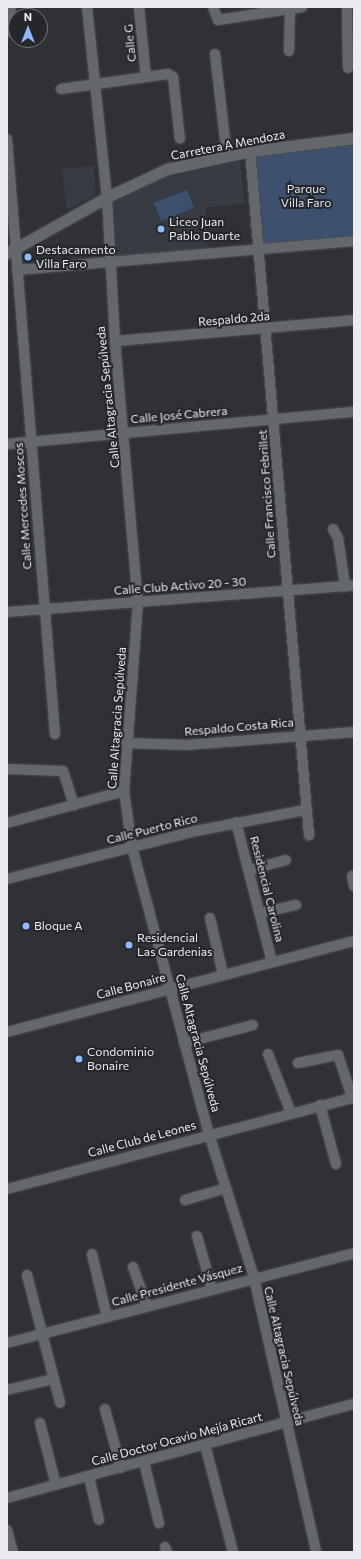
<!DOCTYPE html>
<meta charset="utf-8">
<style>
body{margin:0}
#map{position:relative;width:361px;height:1559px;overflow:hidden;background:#2f3135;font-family:Commissioner,sans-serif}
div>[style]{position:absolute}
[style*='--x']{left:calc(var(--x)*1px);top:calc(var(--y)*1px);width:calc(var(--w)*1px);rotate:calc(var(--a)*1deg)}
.built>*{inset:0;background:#373c44}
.green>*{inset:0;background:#3d506e}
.roads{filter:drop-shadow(0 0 1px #4e5053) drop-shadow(0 0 1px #4e5053)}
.minor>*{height:10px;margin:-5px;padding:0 5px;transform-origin:5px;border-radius:5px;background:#64676b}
.tertiary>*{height:11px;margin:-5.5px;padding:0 5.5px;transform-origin:5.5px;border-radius:5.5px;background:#64676b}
.dots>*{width:11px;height:11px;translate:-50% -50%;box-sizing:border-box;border:2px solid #25272b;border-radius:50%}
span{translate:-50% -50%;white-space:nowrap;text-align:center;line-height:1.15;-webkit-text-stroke:4px #25272b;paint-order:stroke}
.street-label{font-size:12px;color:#eaebee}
.park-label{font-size:12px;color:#dae4f4}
.poi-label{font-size:12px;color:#eaebee}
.left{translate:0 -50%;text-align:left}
.frame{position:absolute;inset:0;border:8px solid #eaebee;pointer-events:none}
.north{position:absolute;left:8px;top:8px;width:40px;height:40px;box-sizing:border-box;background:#25272b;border:1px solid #747579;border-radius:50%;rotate:0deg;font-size:11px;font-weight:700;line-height:16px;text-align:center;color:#eaebee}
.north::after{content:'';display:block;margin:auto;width:14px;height:18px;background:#8fb8fd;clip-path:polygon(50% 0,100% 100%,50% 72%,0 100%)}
</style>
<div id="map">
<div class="built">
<i style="clip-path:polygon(240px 161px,245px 204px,206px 207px,208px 251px,117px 256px,114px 202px,165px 178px)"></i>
<i style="clip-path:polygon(94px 166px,95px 195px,67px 210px,62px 169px)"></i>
</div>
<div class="green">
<i style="clip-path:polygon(354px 145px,354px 238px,263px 246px,254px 154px)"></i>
<i style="clip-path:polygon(187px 190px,194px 208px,161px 221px,154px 203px)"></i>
</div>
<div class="roads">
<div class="minor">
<i style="--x:87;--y:7;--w:191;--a:84"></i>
<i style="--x:107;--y:197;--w:144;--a:86.8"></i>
<i style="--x:115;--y:341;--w:262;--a:85"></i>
<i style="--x:138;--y:602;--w:190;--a:94.2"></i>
<i style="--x:124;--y:791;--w:57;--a:81.9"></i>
<i style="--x:132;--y:847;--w:297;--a:75"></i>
<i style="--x:209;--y:1134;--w:151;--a:72.6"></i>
<i style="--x:254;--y:1278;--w:281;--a:77.2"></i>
<i style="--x:139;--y:7;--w:70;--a:84.3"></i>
<i style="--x:213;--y:7;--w:14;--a:69"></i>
<i style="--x:218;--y:20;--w:85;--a:-8.8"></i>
<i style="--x:347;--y:7;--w:61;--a:89.1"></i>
<i style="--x:7;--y:32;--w:25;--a:-81"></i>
<i style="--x:289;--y:51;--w:42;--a:-88.6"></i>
<i style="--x:215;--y:54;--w:103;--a:83.3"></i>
<i style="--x:61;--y:89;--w:108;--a:-8"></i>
<i style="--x:168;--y:74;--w:6;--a:31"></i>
<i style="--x:173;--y:77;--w:62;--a:83.6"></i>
<i style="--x:7;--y:139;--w:597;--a:85.39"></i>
<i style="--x:250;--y:151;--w:687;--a:85.07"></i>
<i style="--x:17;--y:270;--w:338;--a:-4.9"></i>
<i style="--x:115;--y:341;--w:240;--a:-5"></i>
<i style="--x:7;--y:444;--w:348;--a:-5.3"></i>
<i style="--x:333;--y:529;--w:10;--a:61"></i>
<i style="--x:338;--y:538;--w:49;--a:81.7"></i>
<i style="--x:7;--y:612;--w:348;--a:-4.4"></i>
<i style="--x:126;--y:743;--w:60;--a:1.9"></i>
<i style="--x:186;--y:745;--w:169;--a:-4.4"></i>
<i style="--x:7;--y:769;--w:56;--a:2"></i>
<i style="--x:63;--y:771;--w:36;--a:72"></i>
<i style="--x:236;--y:822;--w:145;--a:75.6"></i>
<i style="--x:7;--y:823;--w:121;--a:-15.3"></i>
<i style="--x:249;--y:870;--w:38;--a:-15"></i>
<i style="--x:352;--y:876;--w:10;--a:79"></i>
<i style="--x:7;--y:879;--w:195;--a:-14.3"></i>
<i style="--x:196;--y:831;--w:111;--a:-10.9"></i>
<i style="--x:261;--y:913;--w:36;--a:-13"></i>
<i style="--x:210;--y:918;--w:57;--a:76.9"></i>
<i style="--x:7;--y:1032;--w:359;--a:-14.7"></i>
<i style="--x:184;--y:1043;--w:71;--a:-14.6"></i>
<i style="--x:268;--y:1054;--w:63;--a:68.7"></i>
<i style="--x:298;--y:1063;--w:41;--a:-11.3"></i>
<i style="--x:338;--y:1055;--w:44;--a:71.6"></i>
<i style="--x:320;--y:1105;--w:61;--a:74.8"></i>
<i style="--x:7;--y:1189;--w:359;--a:-14.8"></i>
<i style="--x:185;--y:1200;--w:43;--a:-16.3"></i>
<i style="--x:197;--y:1236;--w:55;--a:74.2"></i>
<i style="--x:92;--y:1254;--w:65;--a:76.6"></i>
<i style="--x:133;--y:1267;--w:41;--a:70.3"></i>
<i style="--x:27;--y:1275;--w:132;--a:75.5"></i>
<i style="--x:7;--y:1343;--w:358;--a:-14.5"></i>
<i style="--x:7;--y:1390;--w:47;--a:-13.4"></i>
<i style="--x:105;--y:1409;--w:61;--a:74.8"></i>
<i style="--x:40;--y:1423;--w:64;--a:75.5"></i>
<i style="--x:205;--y:1445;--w:111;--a:75.3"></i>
<i style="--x:144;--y:1462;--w:63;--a:76.2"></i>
<i style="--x:89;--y:1477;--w:44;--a:76.9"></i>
<i style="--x:7;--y:1498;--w:360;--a:-15.2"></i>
<i style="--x:7;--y:1530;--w:23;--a:75"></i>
<i style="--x:165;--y:1547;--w:5;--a:68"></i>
</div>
<div class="tertiary">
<i style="--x:7;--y:253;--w:115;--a:-29.2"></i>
<i style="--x:107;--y:197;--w:66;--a:-25"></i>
<i style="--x:167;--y:169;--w:85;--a:-12.2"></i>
<i style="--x:250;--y:151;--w:105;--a:-7.1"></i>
</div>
</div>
<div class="dots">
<i style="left:161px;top:229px;background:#8fb8fd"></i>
<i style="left:28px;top:257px;background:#8fb8fd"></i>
<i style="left:26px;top:926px;background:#8fb8fd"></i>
<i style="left:129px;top:945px;background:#8fb8fd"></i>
<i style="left:79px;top:1059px;background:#8fb8fd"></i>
</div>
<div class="street-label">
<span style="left:130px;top:43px;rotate:-96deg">Calle G</span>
<span style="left:228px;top:145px;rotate:-11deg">Carretera A Mendoza</span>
<span style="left:234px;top:319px;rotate:-5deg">Respaldo 2da</span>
<span style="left:108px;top:397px;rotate:-96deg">Calle Altagracia Sepúlveda</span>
<span style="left:179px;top:415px;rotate:-5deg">Calle José Cabrera</span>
<span style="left:267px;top:494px;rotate:-94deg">Calle Francisco Febrillet</span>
<span style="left:23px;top:506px;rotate:-94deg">Calle Mercedes Moscos</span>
<span style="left:180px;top:586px;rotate:-4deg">Calle Club Activo 20 - 30</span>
<span style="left:117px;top:718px;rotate:-86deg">Calle Altagracia Sepúlveda</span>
<span style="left:239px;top:727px;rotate:-5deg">Respaldo Costa Rica</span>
<span style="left:152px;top:829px;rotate:-14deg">Calle Puerto Rico</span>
<span style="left:267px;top:889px;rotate:76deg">Residencial Carolina</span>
<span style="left:131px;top:986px;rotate:-15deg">Calle Bonaire</span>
<span style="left:198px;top:1043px;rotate:75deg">Calle Altagracia Sepúlveda</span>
<span style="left:142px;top:1139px;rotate:-15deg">Calle Club de Leones</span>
<span style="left:177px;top:1285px;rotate:-15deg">Calle Presidente Vásquez</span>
<span style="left:284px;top:1356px;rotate:77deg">Calle Altagracia Sepúlveda</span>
<span style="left:177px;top:1439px;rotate:-15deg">Calle Doctor Ocavio Mejía Ricart</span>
</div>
<div class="park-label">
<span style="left:306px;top:196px">Parque<br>Villa Faro</span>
</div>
<div class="poi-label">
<span class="left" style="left:169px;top:229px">Liceo Juan<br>Pablo Duarte</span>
<span class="left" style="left:36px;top:257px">Destacamento<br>Villa Faro</span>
<span class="left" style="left:34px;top:926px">Bloque A</span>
<span class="left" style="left:137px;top:945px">Residencial<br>Las Gardenias</span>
<span class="left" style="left:87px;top:1059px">Condominio<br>Bonaire</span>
</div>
<div class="frame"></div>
<div class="north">N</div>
</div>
